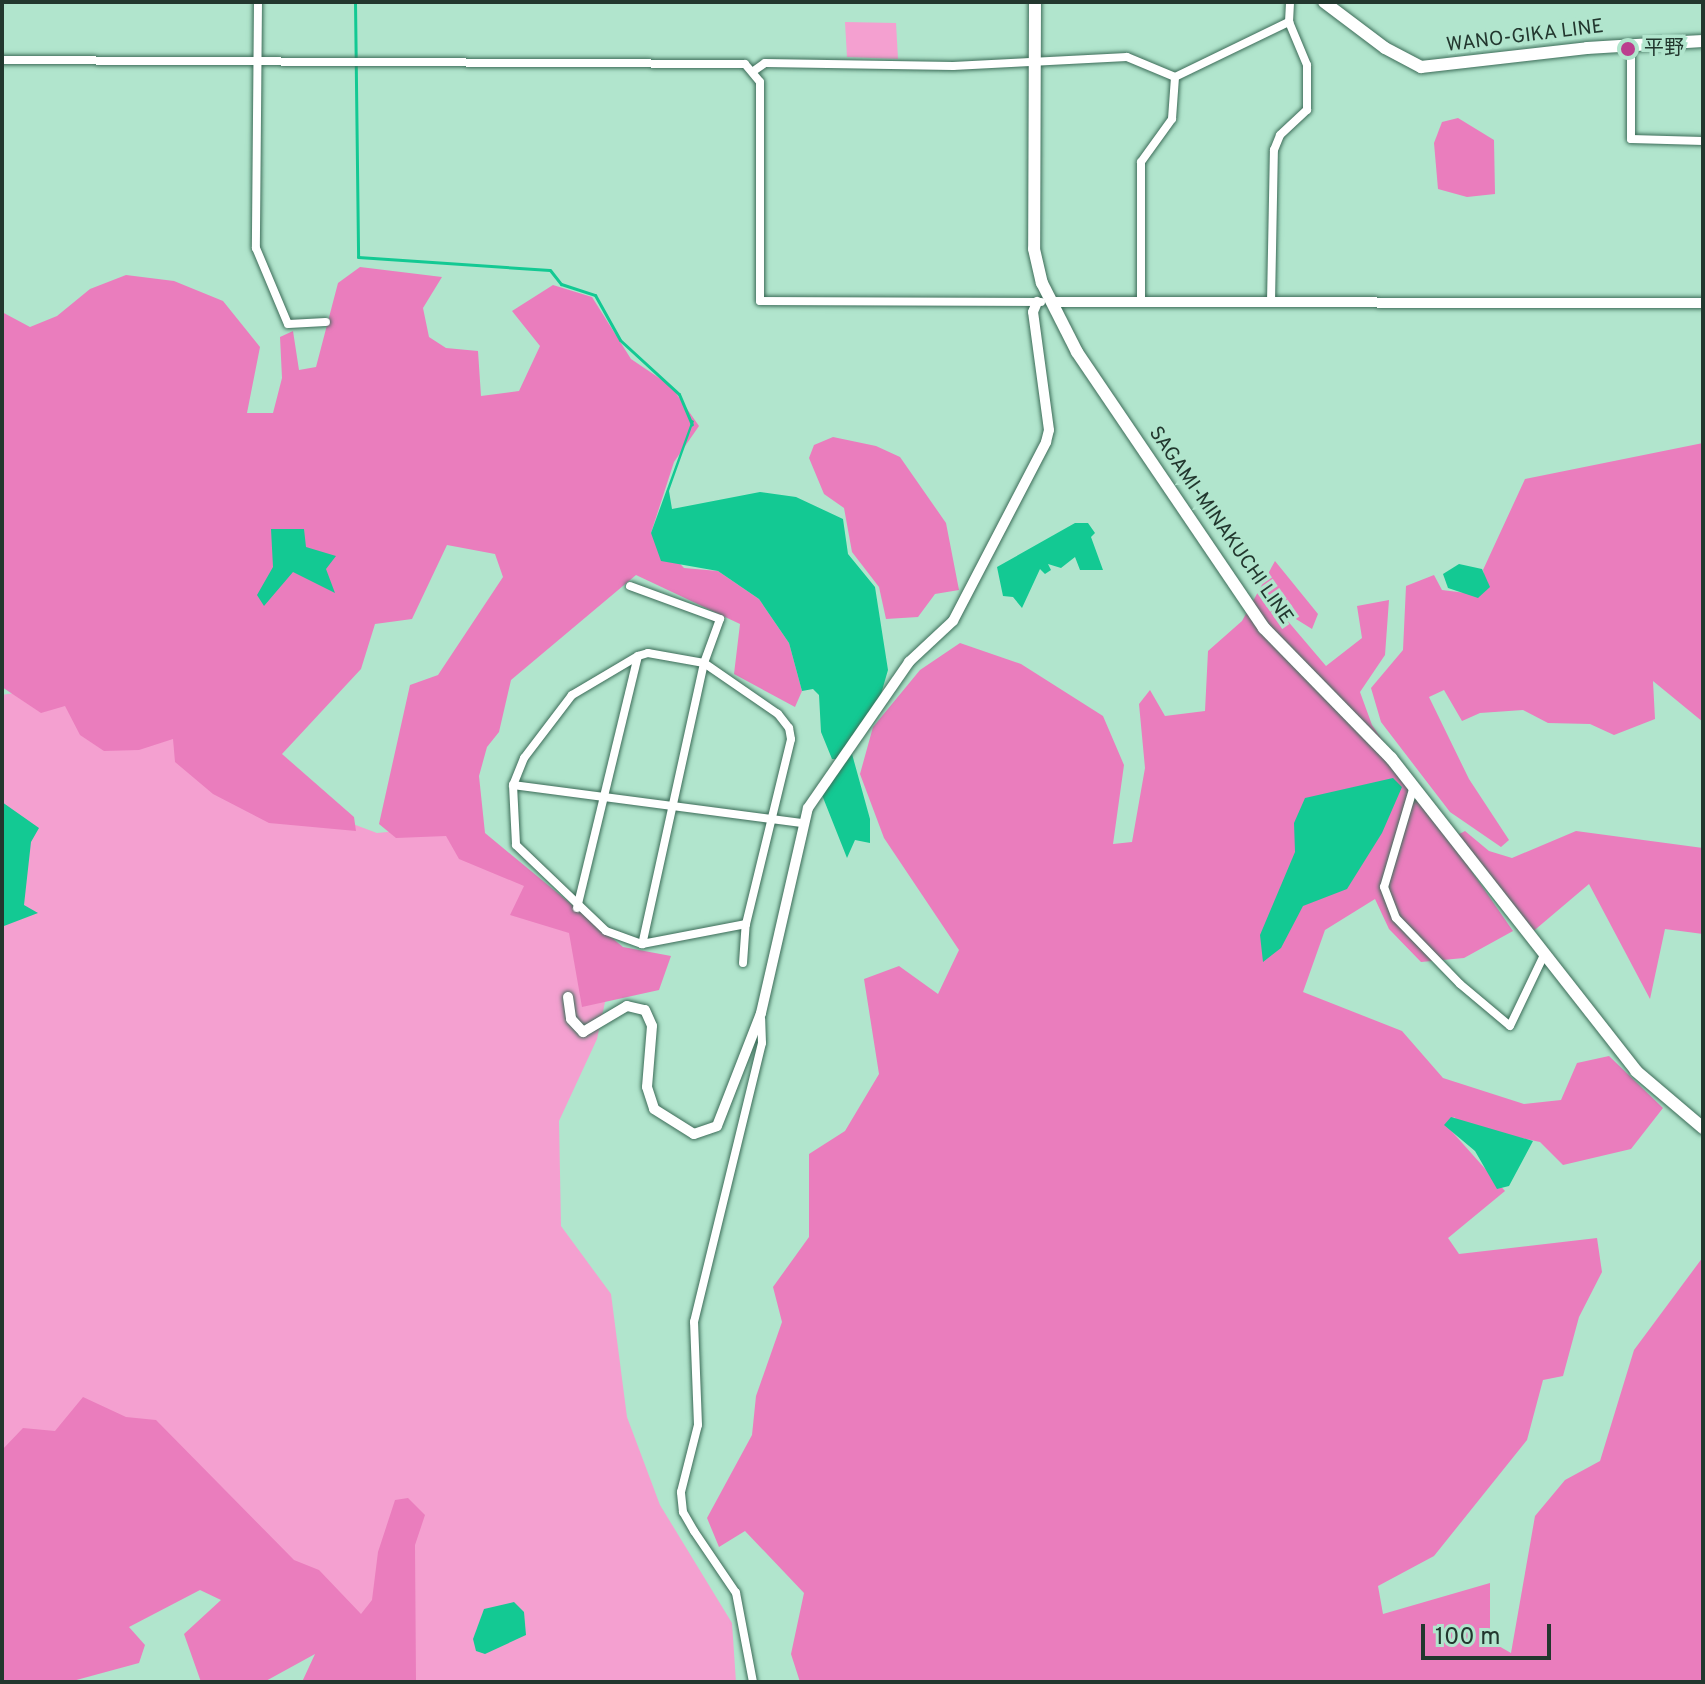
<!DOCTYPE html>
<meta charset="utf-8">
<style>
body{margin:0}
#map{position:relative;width:1705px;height:1684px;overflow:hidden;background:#b1e5cd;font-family:Overpass,"Noto Sans JP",sans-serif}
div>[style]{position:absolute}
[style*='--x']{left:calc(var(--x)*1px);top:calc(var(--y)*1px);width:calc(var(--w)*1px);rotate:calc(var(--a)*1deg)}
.green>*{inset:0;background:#f4a0d0}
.forest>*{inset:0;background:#ea7dbd}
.water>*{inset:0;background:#13c993}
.stream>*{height:3px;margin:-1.5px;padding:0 1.5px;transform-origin:1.5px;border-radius:1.5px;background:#13c993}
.roads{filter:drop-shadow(0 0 2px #3c6c58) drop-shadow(0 0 2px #3c6c58)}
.minor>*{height:8px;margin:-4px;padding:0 4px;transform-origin:4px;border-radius:4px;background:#fff}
.tertiary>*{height:10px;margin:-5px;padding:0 5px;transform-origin:5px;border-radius:5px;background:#fff}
.secondary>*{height:12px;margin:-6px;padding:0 6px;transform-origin:6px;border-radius:6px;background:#fff}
.dots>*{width:22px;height:22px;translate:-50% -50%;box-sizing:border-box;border:4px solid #b1e5cd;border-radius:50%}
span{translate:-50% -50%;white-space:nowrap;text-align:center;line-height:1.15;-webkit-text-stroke:7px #b1e5cd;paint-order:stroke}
.street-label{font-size:20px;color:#22372e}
.poi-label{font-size:20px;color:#22372e}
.left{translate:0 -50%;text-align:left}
.frame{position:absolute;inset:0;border:4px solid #22372e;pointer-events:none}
.scale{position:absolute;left:1421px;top:1624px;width:130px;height:36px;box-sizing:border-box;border:4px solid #22372e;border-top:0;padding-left:10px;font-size:24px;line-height:28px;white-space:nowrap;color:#22372e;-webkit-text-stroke:6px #b1e5cd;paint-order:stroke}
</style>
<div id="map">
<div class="green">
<i style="clip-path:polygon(845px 22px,896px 23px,898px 59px,847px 57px)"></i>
<i style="clip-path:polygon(54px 686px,170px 728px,310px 808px,377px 833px,449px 826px,511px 867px,572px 927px,607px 993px,597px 1039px,559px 1121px,561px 1226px,611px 1294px,627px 1417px,660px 1505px,732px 1623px,736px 1682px,401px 1682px,2px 1469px,2px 695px)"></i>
</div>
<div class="forest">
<i style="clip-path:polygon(1458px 118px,1494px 140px,1495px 194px,1467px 197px,1438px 189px,1434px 143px,1442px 122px)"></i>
<i style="clip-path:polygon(360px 267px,442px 277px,423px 308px,429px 337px,446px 348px,478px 351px,481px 396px,519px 391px,540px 346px,512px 311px,553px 285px,592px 297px,631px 359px,671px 386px,699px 426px,674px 462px,651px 533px,684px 568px,718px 571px,759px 599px,789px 643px,802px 691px,795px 707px,734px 674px,740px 624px,636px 575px,511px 680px,499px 732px,487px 747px,479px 776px,485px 833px,623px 947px,671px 956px,659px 990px,582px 1007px,569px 933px,510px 915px,524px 886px,459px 859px,446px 836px,396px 838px,379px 824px,410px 685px,438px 675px,503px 577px,495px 554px,447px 545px,412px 619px,375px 624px,361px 669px,282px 754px,354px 817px,356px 831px,269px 823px,213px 794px,175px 762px,173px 739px,139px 750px,104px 751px,80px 735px,65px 706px,41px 713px,2px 687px,2px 312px,30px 327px,57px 316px,90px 289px,126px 275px,174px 281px,223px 301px,260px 347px,247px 413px,273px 413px,282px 378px,280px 337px,293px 331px,299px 370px,316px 367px,338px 283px)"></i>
<i style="clip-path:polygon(833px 437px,876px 446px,900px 457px,946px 523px,959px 590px,935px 594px,918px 617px,886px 619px,879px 587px,852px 552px,844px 508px,824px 494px,809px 458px,814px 445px)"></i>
<i style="clip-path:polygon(1703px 443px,1703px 722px,1653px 681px,1655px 719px,1614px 735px,1590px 724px,1548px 723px,1523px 710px,1480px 713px,1462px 721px,1444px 690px,1429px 697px,1469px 779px,1509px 840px,1501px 847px,1450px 812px,1381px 722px,1371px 688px,1403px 650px,1406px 586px,1434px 575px,1442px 590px,1474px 594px,1486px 584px,1483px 570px,1525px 479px)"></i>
<i style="clip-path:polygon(1275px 561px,1318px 614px,1312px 629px,1275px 606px,1326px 666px,1362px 638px,1357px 606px,1389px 600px,1385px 655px,1360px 692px,1372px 725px,1450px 839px,1465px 831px,1489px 851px,1512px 858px,1576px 831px,1703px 848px,1703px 934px,1665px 929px,1650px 999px,1589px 884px,1530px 934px,1468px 866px,1513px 931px,1464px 958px,1421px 962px,1389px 929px,1375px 899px,1325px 930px,1303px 992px,1402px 1031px,1443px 1078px,1524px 1104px,1561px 1100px,1577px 1063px,1609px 1056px,1663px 1108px,1631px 1149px,1563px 1165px,1540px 1142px,1461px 1125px,1454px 1117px,1447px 1126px,1505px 1191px,1448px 1238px,1459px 1254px,1597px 1238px,1602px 1272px,1579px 1317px,1563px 1376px,1543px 1380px,1527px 1440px,1434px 1556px,1378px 1586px,1383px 1614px,1490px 1583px,1490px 1641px,1511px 1653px,1535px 1516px,1565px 1480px,1600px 1461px,1634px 1350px,1703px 1257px,1703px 1682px,800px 1682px,791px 1654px,804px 1593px,745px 1531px,719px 1547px,707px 1518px,752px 1435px,756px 1396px,782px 1322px,773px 1287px,809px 1237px,809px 1154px,845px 1131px,879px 1074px,864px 979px,899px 966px,938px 994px,959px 950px,884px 838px,860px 774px,873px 727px,920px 670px,960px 643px,1021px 664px,1103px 716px,1124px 765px,1113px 844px,1132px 842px,1145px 768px,1139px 704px,1150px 690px,1165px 716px,1205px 711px,1208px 651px,1242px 621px)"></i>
<i style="clip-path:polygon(83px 1397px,126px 1417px,156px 1420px,294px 1560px,319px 1570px,361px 1614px,372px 1600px,378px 1552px,395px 1500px,408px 1498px,425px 1515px,415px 1545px,416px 1682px,302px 1682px,315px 1654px,264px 1682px,201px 1682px,184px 1634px,221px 1600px,200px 1590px,129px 1627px,145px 1645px,139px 1663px,69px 1682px,2px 1682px,2px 1450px,23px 1428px,55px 1431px)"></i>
</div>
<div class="water">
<i style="clip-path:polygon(692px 420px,694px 421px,669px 491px,672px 509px,760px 492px,796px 497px,843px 519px,848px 554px,875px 587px,888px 670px,879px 701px,837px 759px,832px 759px,821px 732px,819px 695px,813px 689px,802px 691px,789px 643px,759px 599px,718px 571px,661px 561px,651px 533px)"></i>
<i style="clip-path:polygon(1075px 523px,1088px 523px,1095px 533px,1091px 537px,1103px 570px,1080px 570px,1075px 557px,1061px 568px,1048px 564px,1051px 570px,1045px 574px,1040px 569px,1022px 608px,1013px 597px,1003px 596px,997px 567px)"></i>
<i style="clip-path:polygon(271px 529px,304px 529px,306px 547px,336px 556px,326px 569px,335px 593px,293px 572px,264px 606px,257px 595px,273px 567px)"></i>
<i style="clip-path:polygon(1459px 564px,1482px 569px,1490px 587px,1478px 598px,1448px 588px,1443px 574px)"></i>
<i style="clip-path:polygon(852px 754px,870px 819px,870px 843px,855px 840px,847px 858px,822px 795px)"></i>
<i style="clip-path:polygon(1393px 778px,1402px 787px,1382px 833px,1347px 889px,1303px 906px,1281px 948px,1263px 962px,1260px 935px,1295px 852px,1294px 823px,1305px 798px)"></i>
<i style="clip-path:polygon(2px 802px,39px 828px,31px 842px,24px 905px,38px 913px,4px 926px)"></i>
<i style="clip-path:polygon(1451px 1117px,1533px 1141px,1509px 1186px,1497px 1189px,1475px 1151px,1444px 1125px)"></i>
<i style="clip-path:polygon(514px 1602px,524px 1612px,526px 1635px,485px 1654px,476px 1651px,473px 1639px,484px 1609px)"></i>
</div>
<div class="stream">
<i style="--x:355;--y:2;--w:255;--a:89.3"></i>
<i style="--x:358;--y:257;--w:192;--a:3.9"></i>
<i style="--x:550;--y:270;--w:18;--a:52"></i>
<i style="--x:561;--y:284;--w:36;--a:18"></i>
<i style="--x:595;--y:295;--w:51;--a:60.9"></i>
<i style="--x:620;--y:340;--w:80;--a:42.5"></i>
<i style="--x:679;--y:394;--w:33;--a:67"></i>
</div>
<div class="roads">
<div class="minor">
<i style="--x:258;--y:2;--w:246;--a:90.5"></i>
<i style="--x:256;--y:248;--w:82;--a:67.2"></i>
<i style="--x:288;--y:324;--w:38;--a:-3"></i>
<i style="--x:1631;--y:45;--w:94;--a:90"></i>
<i style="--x:1631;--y:139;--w:72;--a:1.6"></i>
<i style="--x:2;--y:60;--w:743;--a:0.31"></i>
<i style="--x:745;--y:64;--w:23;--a:50"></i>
<i style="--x:760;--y:82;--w:219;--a:90"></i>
<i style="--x:760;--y:301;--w:281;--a:0.2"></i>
<i style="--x:755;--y:70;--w:12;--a:-35"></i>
<i style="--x:765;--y:63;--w:188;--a:0.9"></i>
<i style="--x:953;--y:66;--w:174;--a:-3"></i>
<i style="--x:1127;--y:57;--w:52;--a:22.6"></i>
<i style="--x:1175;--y:77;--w:127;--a:-25.8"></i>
<i style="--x:1141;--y:302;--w:140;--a:-90"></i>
<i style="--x:1141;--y:162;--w:53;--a:-54.2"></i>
<i style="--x:1172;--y:119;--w:42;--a:-85.9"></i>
<i style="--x:1271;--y:302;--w:152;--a:-88.9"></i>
<i style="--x:1274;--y:150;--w:16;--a:-68"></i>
<i style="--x:1280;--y:135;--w:37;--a:-43"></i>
<i style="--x:1307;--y:110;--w:45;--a:-90"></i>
<i style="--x:1307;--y:65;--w:47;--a:-112.7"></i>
<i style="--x:1289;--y:22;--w:20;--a:-87"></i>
<i style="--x:630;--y:586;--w:96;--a:20.1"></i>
<i style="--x:720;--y:619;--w:47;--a:110"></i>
<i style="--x:704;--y:663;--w:288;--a:102.4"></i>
<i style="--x:513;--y:785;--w:291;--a:7.5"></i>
<i style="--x:1414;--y:786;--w:105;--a:106.5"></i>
<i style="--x:1384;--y:887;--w:33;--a:69"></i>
<i style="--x:1396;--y:918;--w:92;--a:45.9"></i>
<i style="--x:1460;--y:984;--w:65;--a:40"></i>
<i style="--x:1510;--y:1026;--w:79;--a:-64.4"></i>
<i style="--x:577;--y:908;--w:259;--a:-76.4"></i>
<i style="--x:743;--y:963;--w:39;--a:-86"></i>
<i style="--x:746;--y:924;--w:190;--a:-76.3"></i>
<i style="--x:791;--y:739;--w:11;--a:-100"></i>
<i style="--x:789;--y:728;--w:18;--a:-128"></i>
<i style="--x:778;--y:714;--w:90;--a:-145.4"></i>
<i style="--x:704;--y:663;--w:57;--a:-169.9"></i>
<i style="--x:648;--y:653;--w:10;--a:163"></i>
<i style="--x:638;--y:656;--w:77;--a:149.4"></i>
<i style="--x:572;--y:695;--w:79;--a:127.3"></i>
<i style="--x:524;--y:758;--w:29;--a:112"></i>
<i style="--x:513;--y:785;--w:60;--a:87.1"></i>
<i style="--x:516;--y:845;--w:124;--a:43.7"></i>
<i style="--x:606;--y:931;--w:38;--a:20"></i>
<i style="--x:642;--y:944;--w:106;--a:-10.9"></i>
<i style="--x:753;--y:1682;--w:91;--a:-100.8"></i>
<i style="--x:736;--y:1593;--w:75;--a:-124.1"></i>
<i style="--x:694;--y:1531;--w:22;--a:-120"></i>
<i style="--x:683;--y:1512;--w:20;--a:-96"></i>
<i style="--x:681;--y:1492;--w:69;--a:-75.8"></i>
<i style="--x:698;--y:1425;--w:103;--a:-92.2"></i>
<i style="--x:694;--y:1322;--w:287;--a:-76.3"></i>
<i style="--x:762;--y:1043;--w:24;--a:-92"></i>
</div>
<div class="tertiary">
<i style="--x:1051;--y:302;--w:652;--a:0.09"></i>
<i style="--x:568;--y:997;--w:22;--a:82"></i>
<i style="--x:571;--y:1019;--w:18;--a:47"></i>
<i style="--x:583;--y:1032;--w:51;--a:-30.6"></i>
<i style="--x:627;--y:1006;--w:18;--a:13"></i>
<i style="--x:645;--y:1010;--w:17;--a:66"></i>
<i style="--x:652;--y:1026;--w:61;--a:94.7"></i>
<i style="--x:647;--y:1087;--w:23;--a:72"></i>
<i style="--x:654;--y:1109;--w:47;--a:32"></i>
<i style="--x:694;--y:1134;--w:24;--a:-19"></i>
<i style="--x:717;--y:1126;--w:121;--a:-68.7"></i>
<i style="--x:761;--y:1013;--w:210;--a:-77.1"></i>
<i style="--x:808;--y:808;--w:178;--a:-55.3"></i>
<i style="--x:909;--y:662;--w:60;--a:-43"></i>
<i style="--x:953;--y:621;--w:202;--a:-62.5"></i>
<i style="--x:1046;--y:442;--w:12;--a:-76"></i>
<i style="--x:1049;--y:430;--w:119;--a:-97.7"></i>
<i style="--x:1033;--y:312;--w:11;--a:-68"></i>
</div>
<div class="secondary">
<i style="--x:1035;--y:2;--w:247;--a:90.2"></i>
<i style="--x:1034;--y:249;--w:35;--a:77"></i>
<i style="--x:1042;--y:283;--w:77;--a:63.1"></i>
<i style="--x:1077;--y:352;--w:333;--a:55.9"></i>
<i style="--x:1264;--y:628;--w:182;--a:45.7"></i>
<i style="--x:1391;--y:758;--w:397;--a:51.9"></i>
<i style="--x:1636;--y:1071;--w:88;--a:40.4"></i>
<i style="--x:1324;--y:2;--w:76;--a:37"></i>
<i style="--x:1385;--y:48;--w:41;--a:27.8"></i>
<i style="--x:1421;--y:67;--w:167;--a:-6.5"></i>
<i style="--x:1587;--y:48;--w:116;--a:-3.5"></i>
</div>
</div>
<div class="dots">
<i style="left:1628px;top:49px;background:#bb3e8e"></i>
</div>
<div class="street-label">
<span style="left:1525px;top:37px;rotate:-7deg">WANO-GIKA LINE</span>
<span style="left:1220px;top:526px;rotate:55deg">SAGAMI-MINAKUCHI LINE</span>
</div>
<div class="poi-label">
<span class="left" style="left:1644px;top:49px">平野</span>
</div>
<div class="frame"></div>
<div class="scale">100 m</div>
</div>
